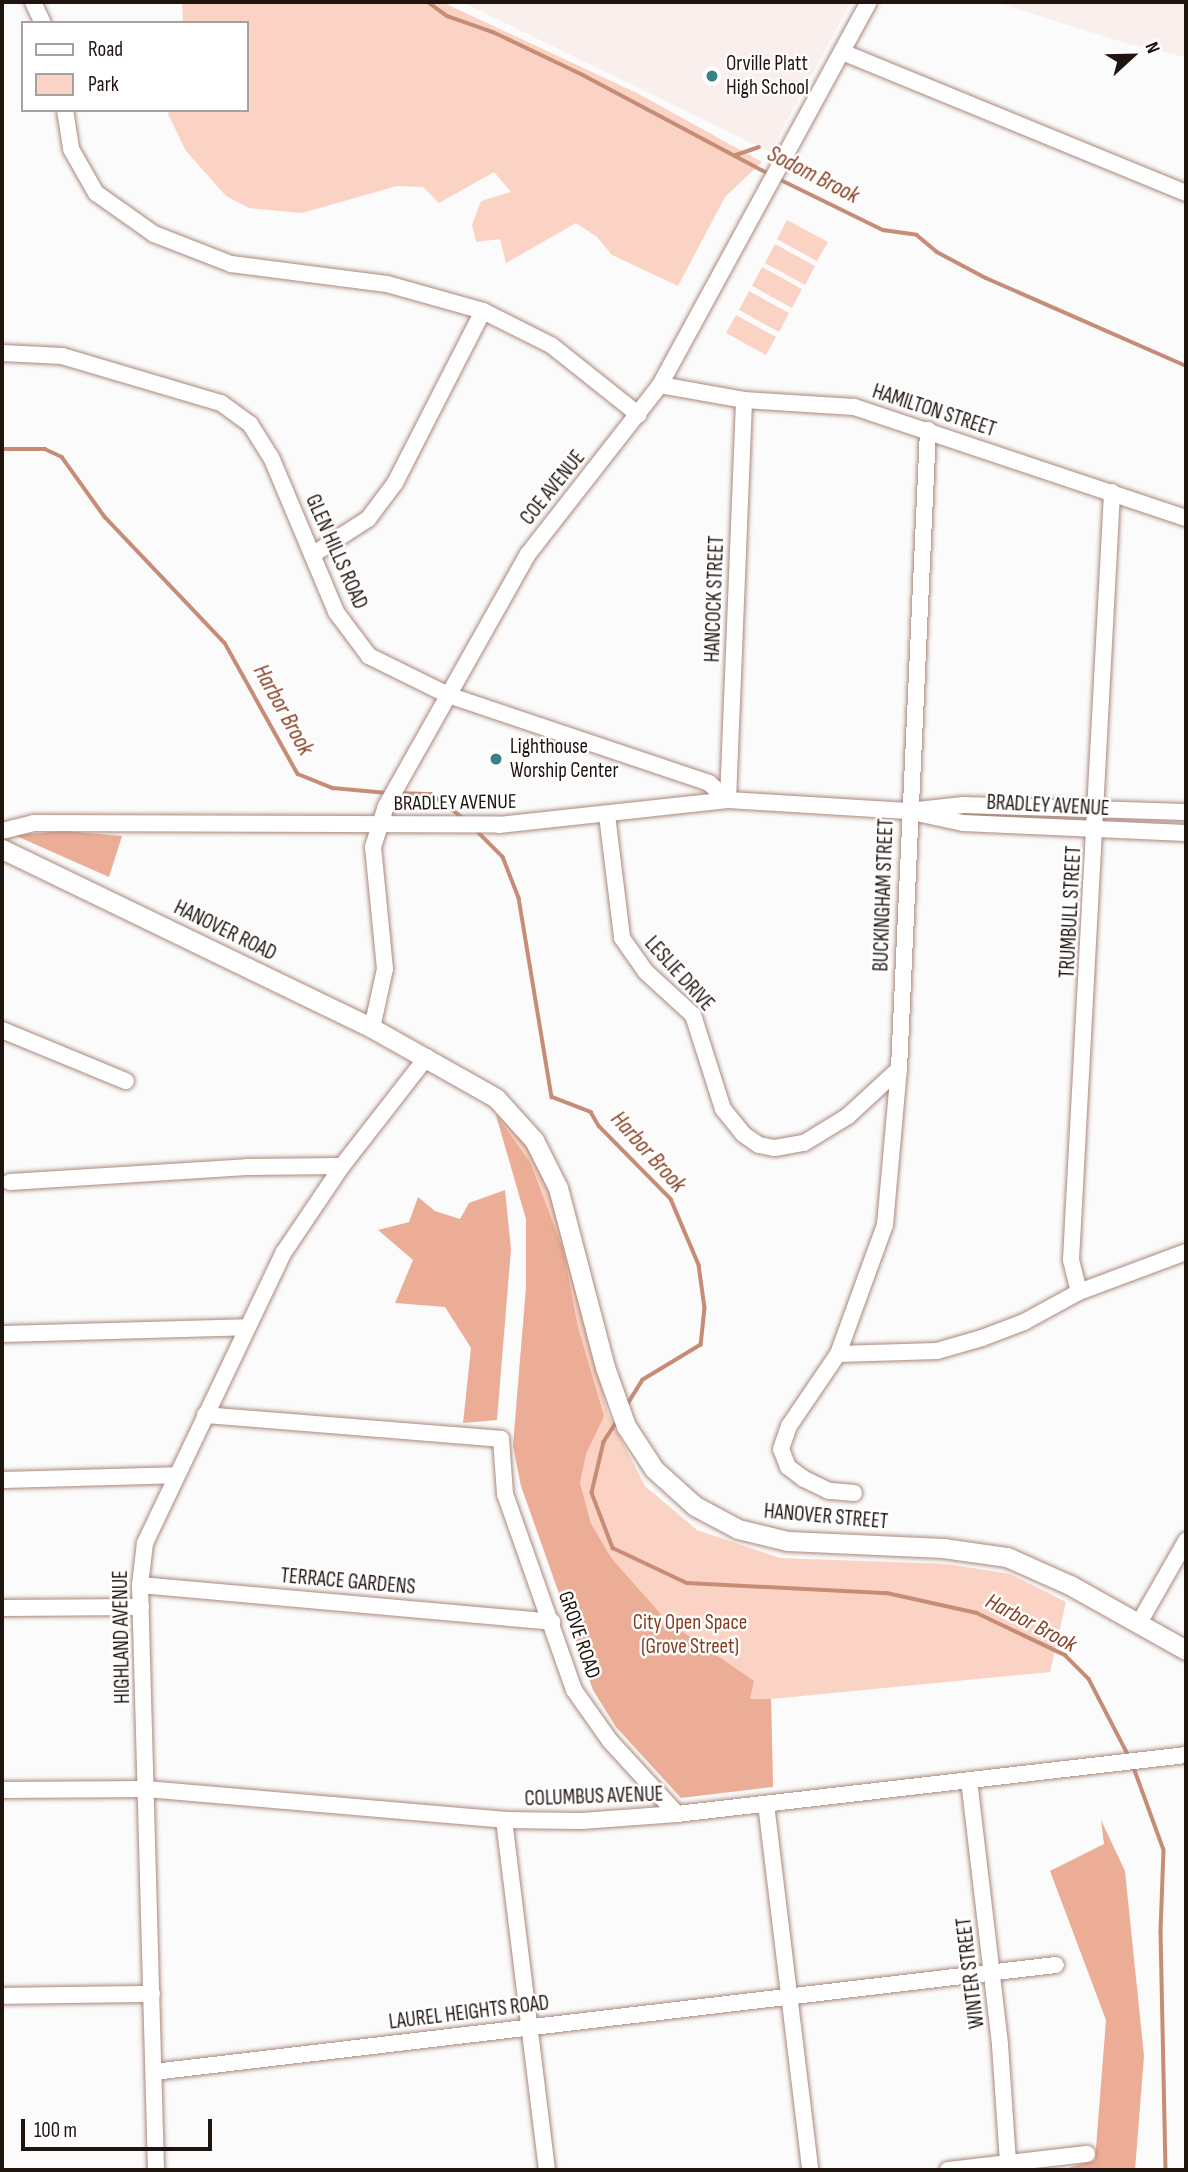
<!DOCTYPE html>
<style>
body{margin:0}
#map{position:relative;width:1188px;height:2172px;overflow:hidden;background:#fbfbfb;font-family:"Sofia Sans Condensed",sans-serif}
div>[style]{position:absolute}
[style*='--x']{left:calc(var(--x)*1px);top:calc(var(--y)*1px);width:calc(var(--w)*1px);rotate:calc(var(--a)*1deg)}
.built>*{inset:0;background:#f9efec}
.green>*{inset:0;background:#fbd3c4}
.forest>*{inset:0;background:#ebad96}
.stream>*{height:3.5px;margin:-1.75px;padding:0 1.75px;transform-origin:1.75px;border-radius:1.75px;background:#c78c76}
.roads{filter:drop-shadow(0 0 2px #aa887b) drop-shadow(0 0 2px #aa887b)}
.minor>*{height:16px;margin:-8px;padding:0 8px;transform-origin:8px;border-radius:8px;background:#fff}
.major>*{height:19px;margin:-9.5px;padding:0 9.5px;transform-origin:9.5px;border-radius:9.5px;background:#fff}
.dots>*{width:19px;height:19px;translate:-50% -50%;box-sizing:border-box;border:4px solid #fff;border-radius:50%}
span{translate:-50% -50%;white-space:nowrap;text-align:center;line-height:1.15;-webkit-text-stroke:5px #fff;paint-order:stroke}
.poi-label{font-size:21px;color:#20140f}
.left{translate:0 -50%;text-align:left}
.street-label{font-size:21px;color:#20140f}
.park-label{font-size:21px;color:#853c1e}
.water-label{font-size:23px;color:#893f22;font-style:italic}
.frame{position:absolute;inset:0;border:4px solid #20140f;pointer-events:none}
.legend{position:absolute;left:21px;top:21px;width:228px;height:91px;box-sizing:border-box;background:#fff;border:2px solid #a6a19f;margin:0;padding:9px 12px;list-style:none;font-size:21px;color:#20140f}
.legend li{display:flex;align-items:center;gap:14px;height:35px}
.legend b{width:35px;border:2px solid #a6a19f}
.north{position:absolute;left:1097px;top:21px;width:70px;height:70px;-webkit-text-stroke:5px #fff;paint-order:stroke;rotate:68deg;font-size:19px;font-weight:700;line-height:28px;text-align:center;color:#20140f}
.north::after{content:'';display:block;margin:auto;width:24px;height:32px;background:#20140f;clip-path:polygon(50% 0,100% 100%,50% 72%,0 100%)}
.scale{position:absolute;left:21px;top:2119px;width:191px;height:32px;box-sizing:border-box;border:4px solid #20140f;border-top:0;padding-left:9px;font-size:21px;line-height:24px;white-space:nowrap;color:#20140f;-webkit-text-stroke:5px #fff;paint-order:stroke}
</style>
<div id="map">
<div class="built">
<i style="clip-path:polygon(462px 2px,851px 2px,770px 152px)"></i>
<i style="clip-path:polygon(995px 2px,1186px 2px,1186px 57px,1125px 43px)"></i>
</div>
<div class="green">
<i style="clip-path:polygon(182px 2px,442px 2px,637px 93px,762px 162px,725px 197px,678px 286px,612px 255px,597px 237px,576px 223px,506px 263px,500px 239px,476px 242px,472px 225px,481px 201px,511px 192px,494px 172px,439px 203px,423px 187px,397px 186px,302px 213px,249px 208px,226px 196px,186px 151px,168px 114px,170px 110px,247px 110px,247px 23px,183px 23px)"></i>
<i style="clip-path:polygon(787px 220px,828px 242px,817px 261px,777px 239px)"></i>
<i style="clip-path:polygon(775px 244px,815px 266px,805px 285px,765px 263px)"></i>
<i style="clip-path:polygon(762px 267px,802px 289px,792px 308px,752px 286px)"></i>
<i style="clip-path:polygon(749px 291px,789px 313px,779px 332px,739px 310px)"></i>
<i style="clip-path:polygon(736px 315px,776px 337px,766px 355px,726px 333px)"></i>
<i style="clip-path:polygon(501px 1108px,530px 1143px,553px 1189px,608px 1414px,645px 1486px,697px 1530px,780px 1558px,947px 1564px,1010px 1574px,1066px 1602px,1050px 1672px,771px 1699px,773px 1787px,521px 1486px,513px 1446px,526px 1288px,526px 1219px,496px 1115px)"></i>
</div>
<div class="forest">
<i style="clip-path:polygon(65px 831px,122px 836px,109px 877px,14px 835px)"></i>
<i style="clip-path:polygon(496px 1115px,530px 1162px,563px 1249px,578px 1327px,604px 1416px,586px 1454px,580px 1483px,591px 1524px,612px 1559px,667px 1621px,754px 1681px,750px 1699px,771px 1699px,773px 1787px,681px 1798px,616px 1727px,593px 1690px,521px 1486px,513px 1446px,526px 1288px,526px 1219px)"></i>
<i style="clip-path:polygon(505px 1190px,511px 1249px,497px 1420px,463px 1423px,471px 1348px,445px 1307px,395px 1303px,413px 1260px,378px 1230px,409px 1222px,418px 1197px,435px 1211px,460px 1219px,469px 1203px)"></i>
<i style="clip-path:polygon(1101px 1820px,1125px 1871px,1144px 2056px,1135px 2170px,1061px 2170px,1095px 2160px,1106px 2020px,1050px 1871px,1104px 1844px)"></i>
</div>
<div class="stream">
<i style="--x:428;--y:2;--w:24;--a:36"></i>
<i style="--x:447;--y:16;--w:49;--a:19.2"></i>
<i style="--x:493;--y:32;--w:100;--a:25.5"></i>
<i style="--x:583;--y:75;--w:211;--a:28"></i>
<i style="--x:736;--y:155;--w:24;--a:-19"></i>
<i style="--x:779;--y:179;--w:116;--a:26.1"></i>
<i style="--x:883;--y:230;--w:34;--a:8"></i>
<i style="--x:917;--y:235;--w:26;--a:40"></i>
<i style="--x:937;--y:252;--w:55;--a:28"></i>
<i style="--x:986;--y:278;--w:219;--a:23.7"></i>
<i style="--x:2;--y:449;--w:43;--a:0"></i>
<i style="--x:45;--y:449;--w:19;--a:25"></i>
<i style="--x:62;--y:457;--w:74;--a:54.4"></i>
<i style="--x:105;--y:517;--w:174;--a:46.4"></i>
<i style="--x:225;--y:643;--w:150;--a:60.9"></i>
<i style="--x:298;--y:774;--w:38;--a:22"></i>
<i style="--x:333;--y:788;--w:54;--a:5.3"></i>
<i style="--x:398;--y:793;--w:33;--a:2"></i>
<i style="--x:431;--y:794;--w:44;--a:36.6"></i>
<i style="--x:476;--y:830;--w:38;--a:45"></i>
<i style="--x:503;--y:857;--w:44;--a:68.7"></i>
<i style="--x:519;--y:898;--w:202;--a:80.6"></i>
<i style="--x:552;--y:1097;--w:42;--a:21"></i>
<i style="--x:591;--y:1112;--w:16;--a:60"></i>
<i style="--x:599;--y:1126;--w:103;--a:45.4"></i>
<i style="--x:671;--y:1199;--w:72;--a:67"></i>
<i style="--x:699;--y:1265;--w:43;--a:82.1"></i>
<i style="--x:705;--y:1308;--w:37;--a:96"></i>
<i style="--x:701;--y:1345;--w:68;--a:148.9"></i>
<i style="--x:643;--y:1380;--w:31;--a:122"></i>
<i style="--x:617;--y:1422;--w:24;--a:123"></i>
<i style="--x:604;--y:1442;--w:52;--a:103.2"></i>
<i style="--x:592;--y:1493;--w:59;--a:69.1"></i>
<i style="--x:613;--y:1548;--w:82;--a:25.3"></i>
<i style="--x:687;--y:1583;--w:200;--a:2.9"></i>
<i style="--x:887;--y:1593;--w:92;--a:12.5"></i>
<i style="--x:977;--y:1613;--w:98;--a:25.5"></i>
<i style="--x:1065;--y:1655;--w:34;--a:45"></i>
<i style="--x:1089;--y:1679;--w:89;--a:62.6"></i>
<i style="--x:1133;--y:1765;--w:90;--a:70"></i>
<i style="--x:1164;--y:1850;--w:81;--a:92.1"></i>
<i style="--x:1161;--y:1931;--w:239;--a:88.8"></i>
</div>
<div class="roads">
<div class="minor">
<i style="--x:33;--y:2;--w:23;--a:65"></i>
<i style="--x:842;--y:52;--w:372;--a:22.3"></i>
<i style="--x:65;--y:110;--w:39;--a:81"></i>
<i style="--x:71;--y:149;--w:51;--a:60.4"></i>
<i style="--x:96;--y:193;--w:71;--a:35.3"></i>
<i style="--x:154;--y:234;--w:83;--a:21.3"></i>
<i style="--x:231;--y:264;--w:157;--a:7.3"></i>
<i style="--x:387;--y:284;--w:100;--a:15.7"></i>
<i style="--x:483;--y:311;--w:76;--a:26.6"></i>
<i style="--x:551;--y:345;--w:112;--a:38.5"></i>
<i style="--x:2;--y:353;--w:60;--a:2.9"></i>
<i style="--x:62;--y:356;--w:166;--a:16.5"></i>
<i style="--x:221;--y:403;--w:36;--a:36"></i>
<i style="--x:250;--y:424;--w:39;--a:58"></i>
<i style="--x:271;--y:457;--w:168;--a:67.2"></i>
<i style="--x:336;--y:612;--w:55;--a:53.1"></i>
<i style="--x:369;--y:656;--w:88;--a:26.3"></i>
<i style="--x:448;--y:695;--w:275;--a:18.6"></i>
<i style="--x:709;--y:783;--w:25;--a:42"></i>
<i style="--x:660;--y:385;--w:85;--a:10.1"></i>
<i style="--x:744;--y:400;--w:110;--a:3.6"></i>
<i style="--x:854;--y:407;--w:350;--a:18.5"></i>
<i style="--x:312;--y:555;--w:67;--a:-32.7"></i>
<i style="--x:368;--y:519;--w:45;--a:-53.1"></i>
<i style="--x:395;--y:483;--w:193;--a:-62.9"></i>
<i style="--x:728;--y:800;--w:400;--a:-87.7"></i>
<i style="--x:921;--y:814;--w:43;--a:12.1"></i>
<i style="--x:963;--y:823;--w:223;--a:2.6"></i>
<i style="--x:607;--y:815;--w:124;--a:83"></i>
<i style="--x:622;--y:938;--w:42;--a:54.8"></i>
<i style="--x:646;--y:972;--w:64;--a:42.5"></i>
<i style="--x:693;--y:1015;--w:99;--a:72.3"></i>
<i style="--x:723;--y:1109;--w:32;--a:51"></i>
<i style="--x:743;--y:1134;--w:19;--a:35"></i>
<i style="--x:759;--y:1145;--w:16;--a:11"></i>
<i style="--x:775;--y:1148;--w:29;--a:-10"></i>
<i style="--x:804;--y:1143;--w:52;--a:-31.5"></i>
<i style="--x:848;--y:1116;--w:69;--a:-42.7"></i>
<i style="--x:2;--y:831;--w:33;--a:-14"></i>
<i style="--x:34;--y:823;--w:465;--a:0.2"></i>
<i style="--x:499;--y:825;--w:230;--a:-6.2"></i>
<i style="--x:728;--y:800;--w:180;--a:3.5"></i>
<i style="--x:908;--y:811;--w:56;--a:-6.1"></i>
<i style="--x:964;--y:805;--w:222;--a:1.8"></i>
<i style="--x:372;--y:1028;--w:60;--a:-77.6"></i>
<i style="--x:385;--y:969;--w:123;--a:-95.6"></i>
<i style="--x:373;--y:847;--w:43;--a:-72.4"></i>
<i style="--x:386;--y:806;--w:289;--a:-60.6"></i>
<i style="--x:528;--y:554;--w:214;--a:-52"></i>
<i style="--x:660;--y:385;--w:436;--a:-61.4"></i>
<i style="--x:2;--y:1030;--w:134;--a:22.4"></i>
<i style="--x:10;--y:1182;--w:237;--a:-3.6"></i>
<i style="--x:247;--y:1167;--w:95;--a:-0.6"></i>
<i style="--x:1079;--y:1292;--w:33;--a:-104"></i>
<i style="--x:1071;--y:1260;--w:769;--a:-86.94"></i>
<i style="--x:2;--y:1334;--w:245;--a:-1.6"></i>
<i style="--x:838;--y:1354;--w:99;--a:-1.7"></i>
<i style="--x:937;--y:1351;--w:47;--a:-16.1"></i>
<i style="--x:982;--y:1338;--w:45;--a:-20.9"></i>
<i style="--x:1024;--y:1322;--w:63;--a:-28.6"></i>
<i style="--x:1079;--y:1292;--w:114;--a:-20.5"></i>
<i style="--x:205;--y:1415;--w:297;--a:4.6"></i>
<i style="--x:501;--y:1439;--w:55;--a:85.8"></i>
<i style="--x:505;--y:1494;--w:208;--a:70.6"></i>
<i style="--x:574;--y:1690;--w:62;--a:54.8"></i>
<i style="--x:610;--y:1741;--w:99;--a:47.5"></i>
<i style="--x:2;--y:1480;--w:174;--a:-1.6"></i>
<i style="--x:854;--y:1493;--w:25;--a:-175"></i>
<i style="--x:829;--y:1491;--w:28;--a:-154"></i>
<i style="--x:804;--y:1479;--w:20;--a:-143"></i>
<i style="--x:788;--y:1467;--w:19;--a:-111"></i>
<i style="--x:781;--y:1449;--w:24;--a:-71"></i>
<i style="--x:789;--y:1426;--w:87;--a:-55.8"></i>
<i style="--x:838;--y:1354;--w:137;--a:-70"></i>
<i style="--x:885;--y:1225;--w:157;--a:-84.9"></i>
<i style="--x:899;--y:1069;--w:640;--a:-87.4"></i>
<i style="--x:140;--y:1585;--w:414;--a:5.1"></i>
<i style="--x:2;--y:1608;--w:139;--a:-0.4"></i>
<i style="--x:1139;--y:1623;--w:95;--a:-60.2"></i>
<i style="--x:969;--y:1780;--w:267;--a:83.3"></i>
<i style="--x:1000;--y:2045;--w:118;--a:86.1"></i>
<i style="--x:2;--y:1790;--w:144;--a:-0.4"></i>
<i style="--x:146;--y:1789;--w:359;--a:4.9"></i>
<i style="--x:504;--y:1820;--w:78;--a:0.7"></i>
<i style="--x:582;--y:1821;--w:95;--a:-4.2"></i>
<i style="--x:677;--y:1814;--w:512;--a:-6.61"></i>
<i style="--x:766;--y:1804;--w:369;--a:83.1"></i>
<i style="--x:504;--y:1820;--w:353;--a:83"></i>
<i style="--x:2;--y:1996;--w:150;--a:-0.8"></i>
<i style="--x:154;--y:2072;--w:908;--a:-6.77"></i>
<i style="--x:156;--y:2170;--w:585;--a:-91.57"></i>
<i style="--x:140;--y:1585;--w:42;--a:-83.2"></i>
<i style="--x:145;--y:1543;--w:322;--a:-64.5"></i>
<i style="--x:284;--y:1252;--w:104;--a:-56"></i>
<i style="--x:342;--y:1166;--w:138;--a:-52.1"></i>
<i style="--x:948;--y:2170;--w:140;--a:-6.6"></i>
</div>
<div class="major">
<i style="--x:2;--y:849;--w:411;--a:25.8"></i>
<i style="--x:372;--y:1028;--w:142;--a:29.4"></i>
<i style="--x:496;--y:1098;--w:57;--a:47.9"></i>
<i style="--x:534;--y:1140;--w:54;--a:63.4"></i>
<i style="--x:558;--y:1188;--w:185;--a:75.3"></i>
<i style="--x:605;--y:1367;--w:63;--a:70.4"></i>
<i style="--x:626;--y:1426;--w:51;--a:56.9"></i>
<i style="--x:654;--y:1469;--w:55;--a:42.1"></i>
<i style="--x:695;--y:1506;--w:49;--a:28.1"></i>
<i style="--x:738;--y:1529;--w:51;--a:13.5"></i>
<i style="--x:788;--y:1541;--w:155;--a:2.6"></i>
<i style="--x:943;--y:1548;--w:65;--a:8"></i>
<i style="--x:1007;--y:1557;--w:69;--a:24"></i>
<i style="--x:1070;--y:1585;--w:133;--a:29.3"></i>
</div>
</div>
<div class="dots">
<i style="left:712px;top:76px;background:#398182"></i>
<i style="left:496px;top:759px;background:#398182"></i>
</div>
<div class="poi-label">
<span class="left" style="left:726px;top:76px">Orville Platt<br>High School</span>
<span class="left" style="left:510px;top:759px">Lighthouse<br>Worship Center</span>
</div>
<div class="street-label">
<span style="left:934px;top:411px;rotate:18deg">HAMILTON STREET</span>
<span style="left:553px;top:488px;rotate:-51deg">COE AVENUE</span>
<span style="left:336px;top:552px;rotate:66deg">GLEN HILLS ROAD</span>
<span style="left:715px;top:599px;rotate:-88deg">HANCOCK STREET</span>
<span style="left:455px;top:803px;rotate:-1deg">BRADLEY AVENUE</span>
<span style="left:1048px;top:806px;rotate:3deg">BRADLEY AVENUE</span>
<span style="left:884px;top:895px;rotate:-88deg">BUCKINGHAM STREET</span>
<span style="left:1071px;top:912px;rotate:-87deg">TRUMBULL STREET</span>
<span style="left:225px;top:931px;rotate:26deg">HANOVER ROAD</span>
<span style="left:679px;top:974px;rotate:48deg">LESLIE DRIVE</span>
<span style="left:826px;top:1517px;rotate:5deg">HANOVER STREET</span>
<span style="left:348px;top:1582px;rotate:5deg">TERRACE GARDENS</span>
<span style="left:579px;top:1635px;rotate:71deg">GROVE ROAD</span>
<span style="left:122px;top:1637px;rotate:-91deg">HIGHLAND AVENUE</span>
<span style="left:594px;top:1797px;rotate:-2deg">COLUMBUS AVENUE</span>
<span style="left:971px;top:1973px;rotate:-97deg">WINTER STREET</span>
<span style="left:469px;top:2013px;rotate:-7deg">LAUREL HEIGHTS ROAD</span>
</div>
<div class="park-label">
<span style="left:690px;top:1635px">City Open Space<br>(Grove Street)</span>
</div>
<div class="water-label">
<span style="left:813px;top:175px;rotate:27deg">Sodom Brook</span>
<span style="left:283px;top:710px;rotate:61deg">Harbor Brook</span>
<span style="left:648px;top:1152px;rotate:48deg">Harbor Brook</span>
<span style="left:1031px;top:1623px;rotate:28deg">Harbor Brook</span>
</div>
<div class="frame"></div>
<ul class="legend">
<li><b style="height:9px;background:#fff"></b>Road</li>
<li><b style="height:19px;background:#fbd3c4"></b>Park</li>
</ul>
<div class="north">N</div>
<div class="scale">100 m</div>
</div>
